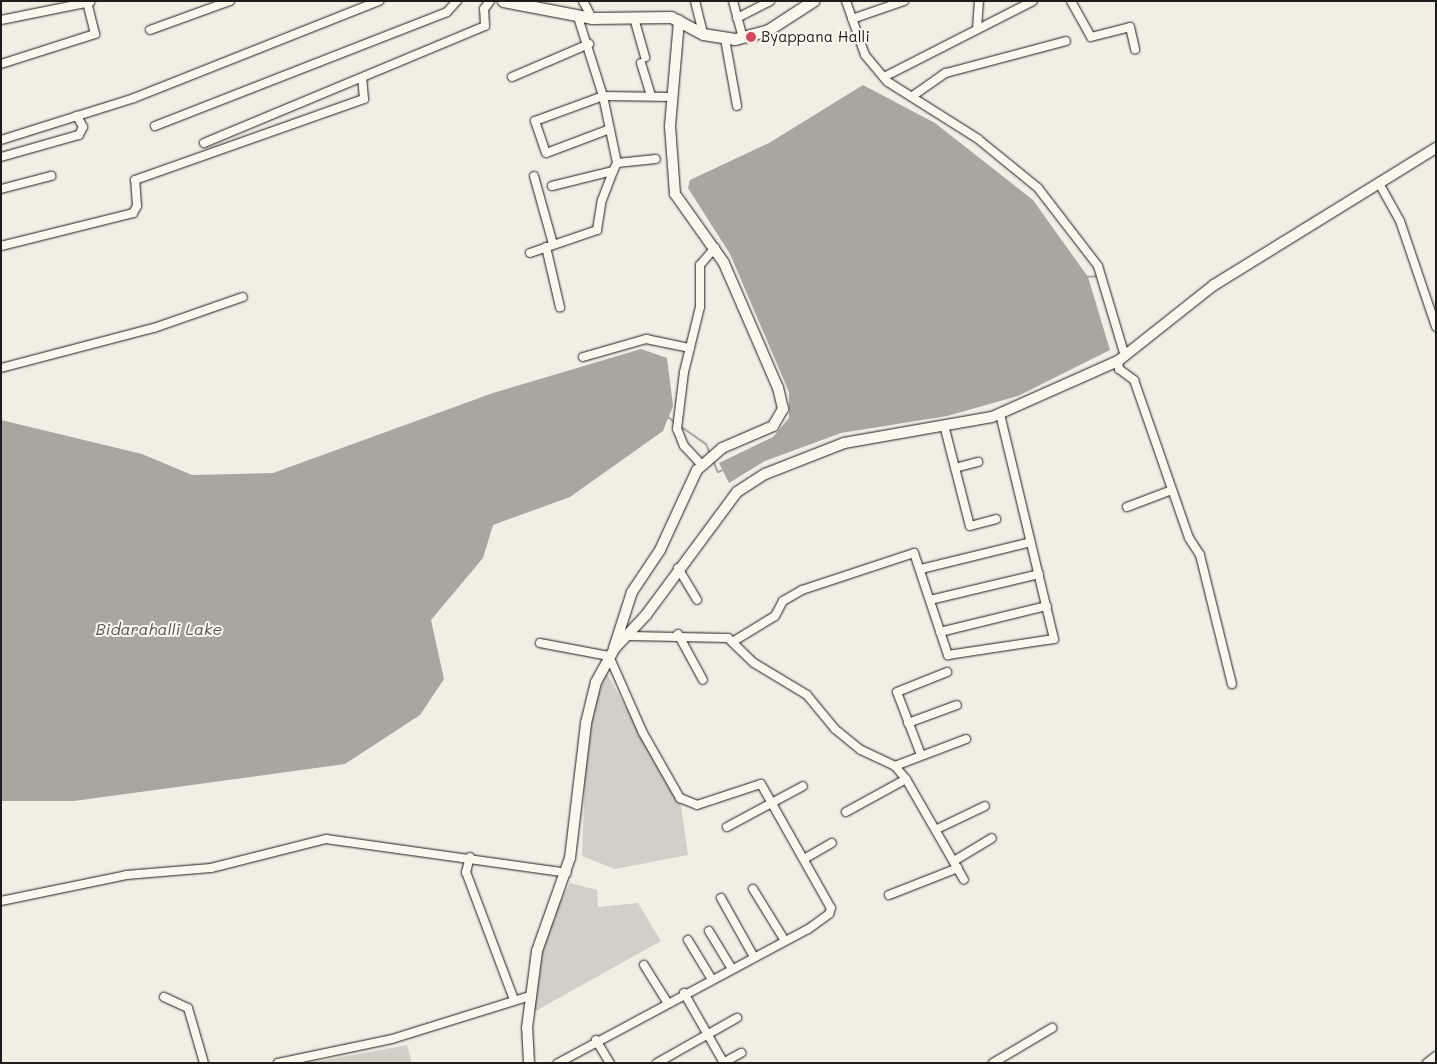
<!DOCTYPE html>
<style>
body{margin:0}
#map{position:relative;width:1437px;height:1064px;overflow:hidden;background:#f2eee4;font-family:Mali,sans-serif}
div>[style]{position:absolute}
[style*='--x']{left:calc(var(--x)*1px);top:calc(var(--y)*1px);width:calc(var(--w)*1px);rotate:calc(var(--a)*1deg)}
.green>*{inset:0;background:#d2cfc6}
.water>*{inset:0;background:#a9a6a0}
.stream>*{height:2px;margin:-1px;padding:0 1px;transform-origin:1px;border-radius:1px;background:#a9a6a0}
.roads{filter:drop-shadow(0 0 1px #1c1c1c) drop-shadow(0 0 1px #1c1c1c)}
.minor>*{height:8px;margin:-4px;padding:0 4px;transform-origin:4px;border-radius:4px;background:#fbf7ec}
.tertiary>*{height:10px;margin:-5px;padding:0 5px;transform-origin:5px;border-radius:5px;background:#fbf7ec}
.secondary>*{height:11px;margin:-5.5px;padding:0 5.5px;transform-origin:5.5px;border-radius:5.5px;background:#fbf7ec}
.dots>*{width:14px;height:14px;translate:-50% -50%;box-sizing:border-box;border:2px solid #fbf7ec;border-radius:50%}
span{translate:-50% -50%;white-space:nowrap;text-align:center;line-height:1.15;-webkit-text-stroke:4px #fbf7ec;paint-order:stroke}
.poi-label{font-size:15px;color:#1c1c1c}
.left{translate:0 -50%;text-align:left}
.water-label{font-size:16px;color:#545351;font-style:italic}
.frame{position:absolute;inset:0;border:2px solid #1c1c1c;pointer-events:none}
</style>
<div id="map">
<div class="green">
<i style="clip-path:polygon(606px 672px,681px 806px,688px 855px,615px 869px,582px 856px,585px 774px,594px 708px)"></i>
<i style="clip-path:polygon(570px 883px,597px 890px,598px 907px,638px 903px,661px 941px,532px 1013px,539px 961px,551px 919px)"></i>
<i style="clip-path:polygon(407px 1045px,412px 1063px,310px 1063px)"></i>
</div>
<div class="water">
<i style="clip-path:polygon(863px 85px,935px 123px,1033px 200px,1088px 277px,1110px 350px,1018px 396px,947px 416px,841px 433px,765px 461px,729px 483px,719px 463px,773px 437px,789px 418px,789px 392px,730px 254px,688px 188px,690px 180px,769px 143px)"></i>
<i style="clip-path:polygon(641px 349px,667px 358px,673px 406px,663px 431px,570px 497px,493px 525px,483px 558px,431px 620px,444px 679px,420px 715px,345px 764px,74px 801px,1px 801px,1px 420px,142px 454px,192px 475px,273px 473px,493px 393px)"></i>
</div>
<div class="stream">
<i style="--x:1086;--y:277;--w:12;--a:-5"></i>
<i style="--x:667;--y:416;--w:8;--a:40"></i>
<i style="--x:683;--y:428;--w:28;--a:35"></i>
<i style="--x:706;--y:444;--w:11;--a:68"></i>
<i style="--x:713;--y:461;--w:12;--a:66"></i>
<i style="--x:718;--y:472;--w:5;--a:-22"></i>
</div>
<div class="roads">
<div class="minor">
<i style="--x:583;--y:1;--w:19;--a:62"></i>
<i style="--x:695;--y:1;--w:34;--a:76"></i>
<i style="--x:733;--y:1;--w:39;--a:75"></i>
<i style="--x:846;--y:1;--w:57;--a:70.6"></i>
<i style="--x:865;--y:55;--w:35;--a:50"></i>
<i style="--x:888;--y:82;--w:107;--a:32.3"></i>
<i style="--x:978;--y:139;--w:77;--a:39.2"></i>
<i style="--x:1038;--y:188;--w:98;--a:52.4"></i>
<i style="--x:1098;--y:266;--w:94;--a:73.3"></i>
<i style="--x:1071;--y:1;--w:41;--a:60.9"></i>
<i style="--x:1091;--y:37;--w:40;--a:-14.4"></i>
<i style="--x:1130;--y:27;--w:23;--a:77"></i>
<i style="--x:634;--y:18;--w:41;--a:74.2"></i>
<i style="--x:737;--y:18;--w:37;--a:-27"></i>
<i style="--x:852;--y:19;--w:55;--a:-19.1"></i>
<i style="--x:1;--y:20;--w:91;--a:-11.4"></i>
<i style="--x:977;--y:29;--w:28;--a:-86"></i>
<i style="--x:150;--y:30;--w:85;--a:-19.9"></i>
<i style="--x:725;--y:39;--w:68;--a:79.8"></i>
<i style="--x:641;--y:63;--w:34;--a:73"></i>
<i style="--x:1;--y:64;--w:99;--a:-17.7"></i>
<i style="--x:95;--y:34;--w:34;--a:-104"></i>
<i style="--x:512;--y:77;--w:84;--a:-23.2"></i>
<i style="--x:884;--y:77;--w:167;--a:-27"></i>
<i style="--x:914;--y:95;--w:39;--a:-35"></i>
<i style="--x:946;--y:73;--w:124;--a:-14.9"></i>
<i style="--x:155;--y:126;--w:313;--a:-21.3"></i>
<i style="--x:447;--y:12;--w:15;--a:-48"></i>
<i style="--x:610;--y:129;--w:68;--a:159.4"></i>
<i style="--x:546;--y:153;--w:34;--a:-109"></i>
<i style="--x:535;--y:121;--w:72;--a:-20.2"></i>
<i style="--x:603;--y:96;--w:69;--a:0.8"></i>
<i style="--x:1;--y:140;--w:139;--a:-17.5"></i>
<i style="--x:134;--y:98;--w:264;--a:-21.6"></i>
<i style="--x:204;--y:143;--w:304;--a:-22.6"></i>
<i style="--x:485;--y:26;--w:17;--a:-93"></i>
<i style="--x:484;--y:9;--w:10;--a:-53"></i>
<i style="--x:1;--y:157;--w:81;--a:-15.8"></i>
<i style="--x:79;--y:135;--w:9;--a:-63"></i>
<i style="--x:83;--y:127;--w:13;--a:-119"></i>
<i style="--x:617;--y:163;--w:39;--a:-6"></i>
<i style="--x:534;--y:176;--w:71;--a:74.4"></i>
<i style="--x:1380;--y:185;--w:41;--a:60.9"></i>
<i style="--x:1400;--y:221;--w:112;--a:71.2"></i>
<i style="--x:552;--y:186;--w:63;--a:-13.8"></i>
<i style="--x:613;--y:171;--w:9;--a:-63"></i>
<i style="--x:617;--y:163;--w:68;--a:-101.8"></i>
<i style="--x:603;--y:96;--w:83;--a:-107.6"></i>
<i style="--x:1;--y:189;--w:52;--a:-14.6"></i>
<i style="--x:1;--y:246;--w:136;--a:-14"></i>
<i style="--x:133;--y:213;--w:8;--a:-60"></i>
<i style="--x:137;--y:206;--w:26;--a:-94"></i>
<i style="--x:135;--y:180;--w:243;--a:-19.5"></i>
<i style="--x:364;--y:99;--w:21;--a:-95"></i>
<i style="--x:546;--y:247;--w:62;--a:76.9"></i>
<i style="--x:530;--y:253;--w:71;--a:-18.9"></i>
<i style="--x:597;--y:230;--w:30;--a:-81"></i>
<i style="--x:602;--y:200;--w:31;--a:-69"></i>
<i style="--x:583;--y:357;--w:66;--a:-15.9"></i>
<i style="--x:646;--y:339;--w:45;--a:11.6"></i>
<i style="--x:1118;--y:361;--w:8;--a:83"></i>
<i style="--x:1119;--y:369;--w:19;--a:36"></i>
<i style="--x:1134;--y:380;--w:167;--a:70.8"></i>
<i style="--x:1189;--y:538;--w:20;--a:57"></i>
<i style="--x:1200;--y:555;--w:133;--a:76.1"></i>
<i style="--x:1;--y:368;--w:158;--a:-14.7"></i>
<i style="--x:154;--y:328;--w:94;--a:-19.2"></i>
<i style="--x:944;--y:425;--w:104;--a:75.6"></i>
<i style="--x:970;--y:526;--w:27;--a:-15"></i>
<i style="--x:701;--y:464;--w:25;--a:-133"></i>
<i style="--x:684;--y:446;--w:18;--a:-112"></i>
<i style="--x:677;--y:429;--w:57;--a:-83"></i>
<i style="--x:684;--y:372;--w:67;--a:-76.2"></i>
<i style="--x:700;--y:307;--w:42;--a:-90"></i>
<i style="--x:700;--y:265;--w:23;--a:-49"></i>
<i style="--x:955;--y:468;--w:24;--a:-15"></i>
<i style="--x:1127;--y:507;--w:48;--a:-20.7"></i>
<i style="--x:678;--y:568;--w:37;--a:59"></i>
<i style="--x:921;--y:569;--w:113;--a:-13.8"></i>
<i style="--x:930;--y:600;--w:112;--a:-13.4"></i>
<i style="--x:940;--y:632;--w:110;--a:-13.7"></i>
<i style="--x:678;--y:634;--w:52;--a:61.5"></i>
<i style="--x:629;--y:636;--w:99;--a:1.2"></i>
<i style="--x:728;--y:638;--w:36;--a:44"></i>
<i style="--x:754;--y:663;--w:62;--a:31.1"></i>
<i style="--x:807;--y:695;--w:44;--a:50.5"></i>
<i style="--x:835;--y:729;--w:33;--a:39"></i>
<i style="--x:861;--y:750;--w:38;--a:25"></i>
<i style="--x:895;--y:766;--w:17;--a:50"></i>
<i style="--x:906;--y:779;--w:116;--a:60.1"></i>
<i style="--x:734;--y:641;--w:48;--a:-31.4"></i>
<i style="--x:775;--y:616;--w:17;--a:-62"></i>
<i style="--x:783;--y:601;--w:22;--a:-30"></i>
<i style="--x:802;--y:590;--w:118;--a:-18.3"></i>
<i style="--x:914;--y:553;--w:108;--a:71.6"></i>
<i style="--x:948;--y:655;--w:107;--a:-8.6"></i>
<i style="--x:1054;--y:639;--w:231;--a:-103.5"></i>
<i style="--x:540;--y:643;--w:70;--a:10.7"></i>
<i style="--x:609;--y:656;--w:84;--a:66.2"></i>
<i style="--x:643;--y:733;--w:75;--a:60.4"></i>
<i style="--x:680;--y:798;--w:18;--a:22"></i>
<i style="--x:697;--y:805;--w:67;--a:-18.2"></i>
<i style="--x:761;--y:784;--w:142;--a:60.6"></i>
<i style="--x:831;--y:908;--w:6;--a:108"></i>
<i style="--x:829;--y:914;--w:26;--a:144"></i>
<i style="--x:808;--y:929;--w:284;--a:151.8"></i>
<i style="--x:908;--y:723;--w:52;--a:-20.2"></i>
<i style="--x:921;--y:755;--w:67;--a:-110.9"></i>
<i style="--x:897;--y:692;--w:54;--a:-21.8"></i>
<i style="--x:895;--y:766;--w:76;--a:-20.8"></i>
<i style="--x:846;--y:812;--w:68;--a:-28.8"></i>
<i style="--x:727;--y:827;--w:86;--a:-28.3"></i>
<i style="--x:937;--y:829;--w:53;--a:-25.6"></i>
<i style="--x:470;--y:857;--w:16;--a:105"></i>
<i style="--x:466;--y:872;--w:137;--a:69.4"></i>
<i style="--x:804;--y:859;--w:32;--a:-30"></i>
<i style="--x:954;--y:861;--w:44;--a:-31.2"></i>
<i style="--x:753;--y:889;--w:61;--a:58.4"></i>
<i style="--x:889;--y:895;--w:74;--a:-21.4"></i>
<i style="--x:721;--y:898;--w:68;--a:60.8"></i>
<i style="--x:1;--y:901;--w:128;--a:-11.7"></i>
<i style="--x:126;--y:875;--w:85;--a:-4.7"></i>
<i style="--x:211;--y:868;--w:119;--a:-14.2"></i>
<i style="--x:326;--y:839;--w:243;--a:8"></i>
<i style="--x:709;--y:931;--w:44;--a:58.8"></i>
<i style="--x:688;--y:940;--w:44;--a:58.8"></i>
<i style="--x:644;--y:965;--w:44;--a:58.1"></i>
<i style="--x:684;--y:993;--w:81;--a:60.3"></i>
<i style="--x:164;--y:997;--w:26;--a:25"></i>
<i style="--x:188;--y:1008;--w:57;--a:73.8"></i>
<i style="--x:596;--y:1040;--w:27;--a:59"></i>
<i style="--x:278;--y:1063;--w:116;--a:-11.9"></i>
<i style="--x:392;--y:1039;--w:145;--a:-17.3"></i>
<i style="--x:657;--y:1063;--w:92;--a:-29.4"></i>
<i style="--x:723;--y:1063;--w:21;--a:-29"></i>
<i style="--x:993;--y:1063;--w:69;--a:-30.7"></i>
<i style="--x:1427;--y:1063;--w:11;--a:-38"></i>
</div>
<div class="tertiary">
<i style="--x:614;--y:648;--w:59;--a:-72.2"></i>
<i style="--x:632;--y:592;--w:50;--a:-56.3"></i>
<i style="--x:660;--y:550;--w:88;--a:-65.2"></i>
<i style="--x:697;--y:470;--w:33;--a:-41"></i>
<i style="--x:722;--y:448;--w:56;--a:-23.3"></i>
<i style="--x:773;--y:426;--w:20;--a:-60"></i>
<i style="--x:783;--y:409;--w:22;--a:-103"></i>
<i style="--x:778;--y:388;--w:136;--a:-113.4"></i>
<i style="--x:724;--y:263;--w:85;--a:-125.4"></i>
<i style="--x:675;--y:194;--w:68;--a:-94.2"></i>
<i style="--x:670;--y:126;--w:106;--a:-85.1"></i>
<i style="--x:529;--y:1063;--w:35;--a:-93"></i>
<i style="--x:527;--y:1028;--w:78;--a:-82.6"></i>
<i style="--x:537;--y:951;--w:99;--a:-70.5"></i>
<i style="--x:570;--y:858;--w:136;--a:-83.2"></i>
<i style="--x:586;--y:723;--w:42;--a:-76.3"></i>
<i style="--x:596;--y:682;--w:38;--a:-61"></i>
<i style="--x:614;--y:649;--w:47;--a:-46.7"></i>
<i style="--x:646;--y:615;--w:153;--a:-53.5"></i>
<i style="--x:737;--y:492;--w:33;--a:-33"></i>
<i style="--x:765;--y:474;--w:85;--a:-21.4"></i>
<i style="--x:844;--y:443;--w:150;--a:-10"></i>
<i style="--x:992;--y:417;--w:138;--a:-24"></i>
<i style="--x:1118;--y:361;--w:122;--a:-38.4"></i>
<i style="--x:1214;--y:285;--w:261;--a:-31.7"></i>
</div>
<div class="secondary">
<i style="--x:503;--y:1;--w:91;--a:10.8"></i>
<i style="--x:592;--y:18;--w:79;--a:-0.7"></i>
<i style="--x:671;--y:17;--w:36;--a:28"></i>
<i style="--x:703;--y:34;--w:32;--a:9"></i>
<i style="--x:735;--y:39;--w:34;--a:-15"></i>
<i style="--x:768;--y:30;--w:54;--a:-32.8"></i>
</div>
</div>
<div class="dots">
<i style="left:751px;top:37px;background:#d1495b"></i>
</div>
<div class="poi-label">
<span class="left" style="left:761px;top:37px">Byappana Halli</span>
</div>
<div class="water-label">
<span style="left:159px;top:629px">Bidarahalli Lake</span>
</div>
<div class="frame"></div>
</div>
